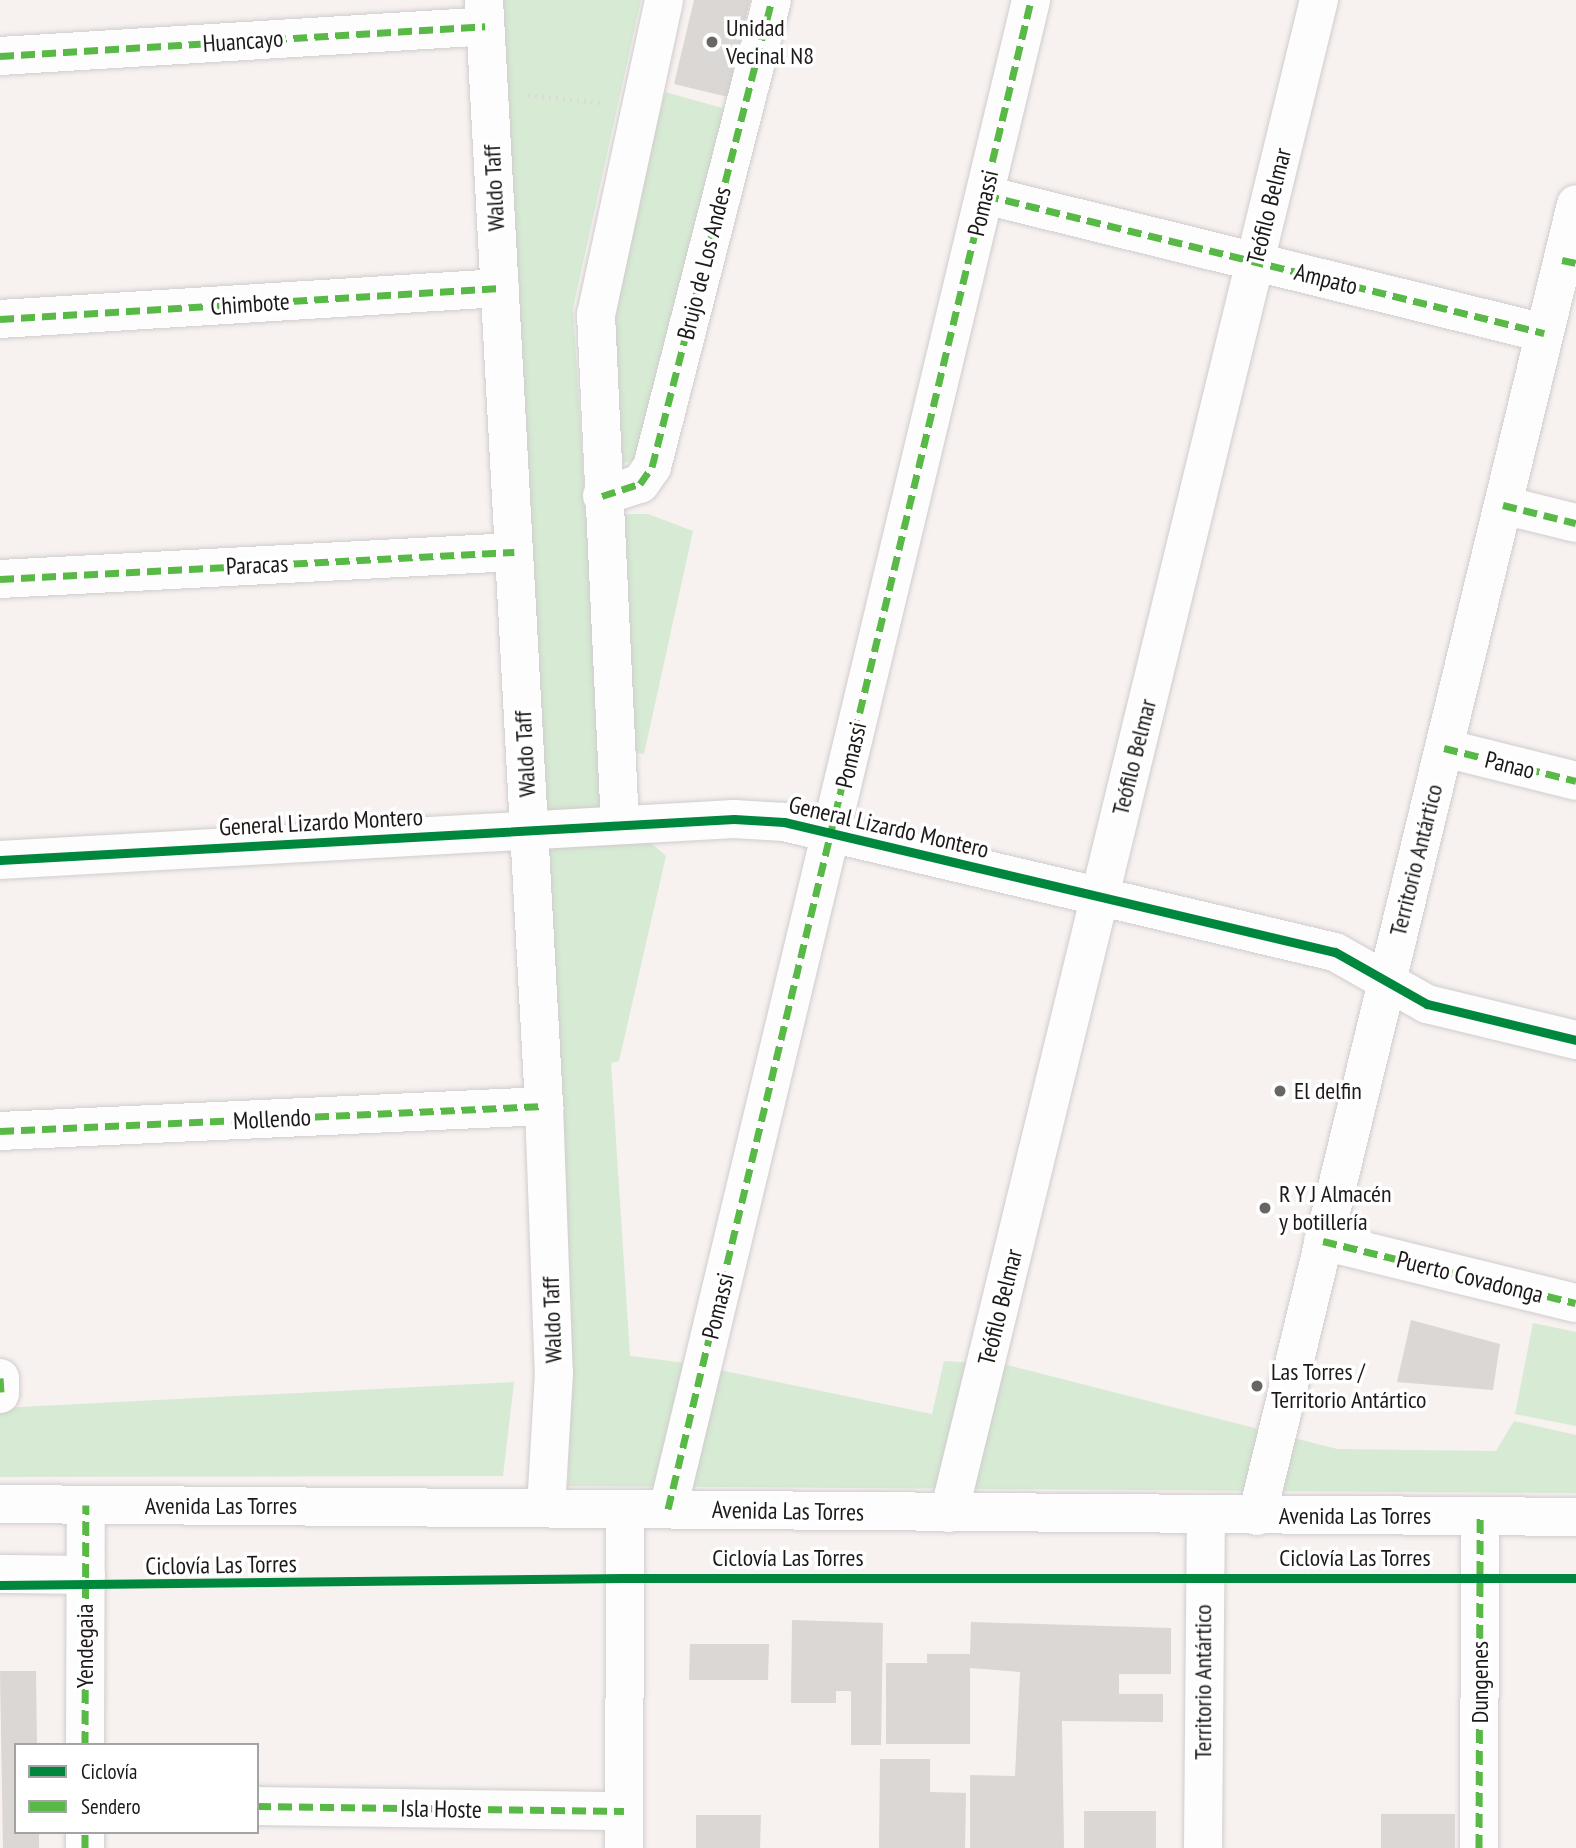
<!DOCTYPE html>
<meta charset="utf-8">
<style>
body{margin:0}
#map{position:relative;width:1576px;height:1848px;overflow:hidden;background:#f7f1f0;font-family:"PT Sans Narrow",sans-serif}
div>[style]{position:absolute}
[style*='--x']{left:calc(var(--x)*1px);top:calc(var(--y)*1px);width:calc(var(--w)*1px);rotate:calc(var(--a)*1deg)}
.green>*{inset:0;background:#d6ead4}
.building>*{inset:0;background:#dbd7d5}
.path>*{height:4.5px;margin-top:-2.25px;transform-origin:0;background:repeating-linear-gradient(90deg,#dddbda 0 2px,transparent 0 7px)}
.roads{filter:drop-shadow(0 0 2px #d0cdcc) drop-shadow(0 0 2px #d0cdcc)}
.street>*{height:38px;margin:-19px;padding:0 19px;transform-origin:19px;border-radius:19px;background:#fefdfd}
.secondary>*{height:38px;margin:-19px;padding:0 19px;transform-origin:19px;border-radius:19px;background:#fefdfd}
.quiet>*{height:7px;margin-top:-3.5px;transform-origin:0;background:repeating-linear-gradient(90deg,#58b947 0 14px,transparent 0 21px)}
.cycleway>*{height:9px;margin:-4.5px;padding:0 4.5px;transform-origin:4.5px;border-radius:4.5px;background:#00873e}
.dots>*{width:19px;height:19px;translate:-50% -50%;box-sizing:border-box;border:4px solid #fff;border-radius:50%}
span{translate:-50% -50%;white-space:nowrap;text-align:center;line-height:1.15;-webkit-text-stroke:7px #fff;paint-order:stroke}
.poi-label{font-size:24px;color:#1c1918}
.left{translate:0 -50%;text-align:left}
.street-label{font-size:24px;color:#1c1918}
.legend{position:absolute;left:14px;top:1743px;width:245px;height:91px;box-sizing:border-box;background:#fff;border:2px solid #a4a3a3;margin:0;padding:9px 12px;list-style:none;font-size:21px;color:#1c1918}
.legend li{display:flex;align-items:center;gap:14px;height:35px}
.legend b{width:35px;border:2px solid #a4a3a3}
</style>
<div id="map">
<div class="green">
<i style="clip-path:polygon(499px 0,641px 0,573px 308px,604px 802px,666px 856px,619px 1061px,611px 1063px,630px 1356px,686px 1363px,932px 1414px,944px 1361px,1007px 1365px,1337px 1449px,1496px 1451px,1514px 1421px,1576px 1435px,1576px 1493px,568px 1486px,570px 1379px)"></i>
<i style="clip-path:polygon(665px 92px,726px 109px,641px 459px,620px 464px,612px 305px)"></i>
<i style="clip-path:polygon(618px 514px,648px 514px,693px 531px,644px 754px,632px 752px)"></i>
<i style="clip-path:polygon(1533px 1323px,1576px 1332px,1576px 1426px,1515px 1414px)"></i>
<i style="clip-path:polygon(514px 1382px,503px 1476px,0 1477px,0 1408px)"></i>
</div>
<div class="building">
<i style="clip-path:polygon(694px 0,750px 0,728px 97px,674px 84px)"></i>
<i style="clip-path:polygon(1411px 1320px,1500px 1344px,1493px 1390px,1397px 1382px)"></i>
<i style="clip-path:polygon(792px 1620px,883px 1623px,881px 1745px,851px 1745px,851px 1691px,836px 1691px,836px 1703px,791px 1703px)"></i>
<i style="clip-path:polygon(971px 1622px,1171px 1628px,1171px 1674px,1119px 1674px,1119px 1694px,1163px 1694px,1163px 1722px,1062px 1721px,1064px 1848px,970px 1848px,970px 1775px,1015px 1776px,1020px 1672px,970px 1668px,970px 1744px,886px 1744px,886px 1663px,927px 1663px,927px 1654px,970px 1654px)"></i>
<i style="clip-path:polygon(690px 1644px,769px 1644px,768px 1680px,689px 1680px)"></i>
<i style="clip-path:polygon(0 1671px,36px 1671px,37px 1745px,16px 1745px,16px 1832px,39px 1832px,39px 1848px,3px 1848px)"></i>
<i style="clip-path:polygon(880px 1759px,930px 1759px,930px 1792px,966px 1793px,965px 1848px,879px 1848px)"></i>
<i style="clip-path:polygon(1084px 1811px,1156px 1811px,1156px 1848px,1084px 1848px)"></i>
<i style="clip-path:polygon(1381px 1814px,1455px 1814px,1455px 1848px,1381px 1848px)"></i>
<i style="clip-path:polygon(696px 1815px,761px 1815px,760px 1848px,696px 1848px)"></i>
</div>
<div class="path">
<i style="--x:528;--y:95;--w:75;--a:6.1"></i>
</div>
<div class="roads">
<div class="street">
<i style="--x:0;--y:56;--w:486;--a:-3.5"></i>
<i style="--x:985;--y:195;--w:576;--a:13.87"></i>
<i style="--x:0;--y:319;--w:501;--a:-3.55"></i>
<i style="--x:602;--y:496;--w:40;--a:-18"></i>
<i style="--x:640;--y:484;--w:21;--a:-55"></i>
<i style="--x:652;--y:467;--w:482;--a:-75.6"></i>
<i style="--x:1503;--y:505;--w:75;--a:13.9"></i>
<i style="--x:0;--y:579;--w:515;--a:-3.01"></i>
<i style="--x:1444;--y:748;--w:136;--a:14"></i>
<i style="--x:620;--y:825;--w:511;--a:-92.69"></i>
<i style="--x:596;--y:315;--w:322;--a:-77.8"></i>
<i style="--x:0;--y:860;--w:735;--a:-3.2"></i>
<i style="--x:734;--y:819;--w:50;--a:3.4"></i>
<i style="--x:784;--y:822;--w:566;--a:13.28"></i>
<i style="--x:1335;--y:952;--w:106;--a:29.5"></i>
<i style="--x:1427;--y:1004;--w:153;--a:13.6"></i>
<i style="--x:0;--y:1131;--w:545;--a:-2.63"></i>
<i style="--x:1323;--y:1241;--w:260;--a:13.8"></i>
<i style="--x:0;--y:1378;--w:16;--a:90"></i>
<i style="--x:668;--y:1509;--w:1552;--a:-76.47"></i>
<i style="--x:949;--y:1513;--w:1558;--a:-76.26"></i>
<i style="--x:0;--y:1574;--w:86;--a:0.7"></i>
<i style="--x:85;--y:1745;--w:240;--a:-89.8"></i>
<i style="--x:257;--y:1806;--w:367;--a:0.8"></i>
<i style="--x:85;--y:1848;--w:16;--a:-90"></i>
<i style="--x:624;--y:1848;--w:339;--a:-89.8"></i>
<i style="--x:1203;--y:1848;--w:333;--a:-89.5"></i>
<i style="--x:1479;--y:1848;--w:332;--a:-89.8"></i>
</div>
<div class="secondary">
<i style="--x:484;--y:0;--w:1108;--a:86.89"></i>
<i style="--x:544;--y:1106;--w:267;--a:87.9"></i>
<i style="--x:554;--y:1373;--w:135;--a:93.4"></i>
<i style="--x:0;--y:1504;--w:1576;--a:0.47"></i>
<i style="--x:1257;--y:1516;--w:1350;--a:-76.33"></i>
</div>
</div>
<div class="quiet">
<i style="--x:0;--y:56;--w:486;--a:-3.5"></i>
<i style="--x:985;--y:195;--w:576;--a:13.87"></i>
<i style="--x:1562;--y:260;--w:14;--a:12"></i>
<i style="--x:0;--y:319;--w:501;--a:-3.55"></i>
<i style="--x:602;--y:496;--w:40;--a:-18"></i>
<i style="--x:640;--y:484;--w:21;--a:-55"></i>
<i style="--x:652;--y:467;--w:482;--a:-75.6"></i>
<i style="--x:1503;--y:505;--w:75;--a:13.9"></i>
<i style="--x:0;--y:579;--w:515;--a:-3.01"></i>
<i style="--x:1444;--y:748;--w:136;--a:14"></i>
<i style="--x:0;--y:1131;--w:545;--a:-2.63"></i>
<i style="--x:1323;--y:1241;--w:260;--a:13.8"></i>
<i style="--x:0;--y:1378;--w:16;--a:86"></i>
<i style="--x:668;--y:1509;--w:1552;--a:-76.47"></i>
<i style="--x:85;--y:1745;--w:240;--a:-89.8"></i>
<i style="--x:257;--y:1806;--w:367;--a:0.8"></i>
<i style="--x:85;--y:1848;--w:16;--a:-90"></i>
<i style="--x:1479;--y:1848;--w:332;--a:-89.8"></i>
</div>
<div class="cycleway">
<i style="--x:0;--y:860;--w:735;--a:-3.2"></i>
<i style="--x:734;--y:819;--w:50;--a:3.4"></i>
<i style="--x:784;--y:822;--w:566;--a:13.28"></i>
<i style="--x:1335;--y:952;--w:106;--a:29.5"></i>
<i style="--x:1427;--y:1004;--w:153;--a:13.6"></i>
<i style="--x:0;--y:1585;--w:624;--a:-0.64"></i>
<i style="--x:624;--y:1578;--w:952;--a:0"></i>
</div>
<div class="dots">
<i style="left:712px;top:42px;background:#696564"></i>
<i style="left:1280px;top:1091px;background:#696564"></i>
<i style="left:1265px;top:1208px;background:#696564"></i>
<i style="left:1257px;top:1386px;background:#696564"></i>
</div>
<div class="poi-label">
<span class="left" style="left:726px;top:42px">Unidad<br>Vecinal N8</span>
<span class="left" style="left:1294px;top:1091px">El delfin</span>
<span class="left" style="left:1279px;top:1208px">R Y J Almacén<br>y botillería</span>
<span class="left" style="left:1271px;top:1386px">Las Torres /<br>Territorio Antártico</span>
</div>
<div class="street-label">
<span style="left:243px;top:41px;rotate:-4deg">Huancayo</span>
<span style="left:494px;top:188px;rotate:-93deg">Waldo Taff</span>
<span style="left:983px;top:203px;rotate:-77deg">Pomassi</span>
<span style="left:1269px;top:206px;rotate:-76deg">Teófilo Belmar</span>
<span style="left:704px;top:263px;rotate:-76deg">Brujo de Los Andes</span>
<span style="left:1326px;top:279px;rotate:14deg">Ampato</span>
<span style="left:250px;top:304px;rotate:-4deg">Chimbote</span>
<span style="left:257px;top:565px;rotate:-3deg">Paracas</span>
<span style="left:525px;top:754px;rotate:-93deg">Waldo Taff</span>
<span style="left:851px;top:755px;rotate:-77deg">Pomassi</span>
<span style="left:1134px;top:757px;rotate:-76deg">Teófilo Belmar</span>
<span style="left:1510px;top:765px;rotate:14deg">Panao</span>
<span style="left:321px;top:822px;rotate:-3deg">General Lizardo Montero</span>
<span style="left:889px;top:827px;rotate:13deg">General Lizardo Montero</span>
<span style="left:1416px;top:860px;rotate:-76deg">Territorio Antártico</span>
<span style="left:272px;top:1119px;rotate:-3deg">Mollendo</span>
<span style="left:1470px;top:1277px;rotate:14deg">Puerto Covadonga</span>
<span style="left:718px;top:1306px;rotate:-76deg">Pomassi</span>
<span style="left:1000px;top:1307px;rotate:-76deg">Teófilo Belmar</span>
<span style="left:552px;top:1320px;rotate:-92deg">Waldo Taff</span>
<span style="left:221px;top:1506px">Avenida Las Torres</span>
<span style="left:788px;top:1511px;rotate:1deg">Avenida Las Torres</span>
<span style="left:1355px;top:1516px">Avenida Las Torres</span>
<span style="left:788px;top:1558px">Ciclovía Las Torres</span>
<span style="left:1355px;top:1558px">Ciclovía Las Torres</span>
<span style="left:221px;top:1565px;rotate:-1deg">Ciclovía Las Torres</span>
<span style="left:85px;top:1646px;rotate:-90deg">Yendegaia</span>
<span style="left:1203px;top:1682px;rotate:-90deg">Territorio Antártico</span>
<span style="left:1480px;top:1682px;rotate:-90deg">Dungenes</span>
<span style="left:441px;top:1809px;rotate:1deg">Isla Hoste</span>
</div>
<ul class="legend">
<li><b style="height:9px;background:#00873e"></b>Ciclovía</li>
<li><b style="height:9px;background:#58b947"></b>Sendero</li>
</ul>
</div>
